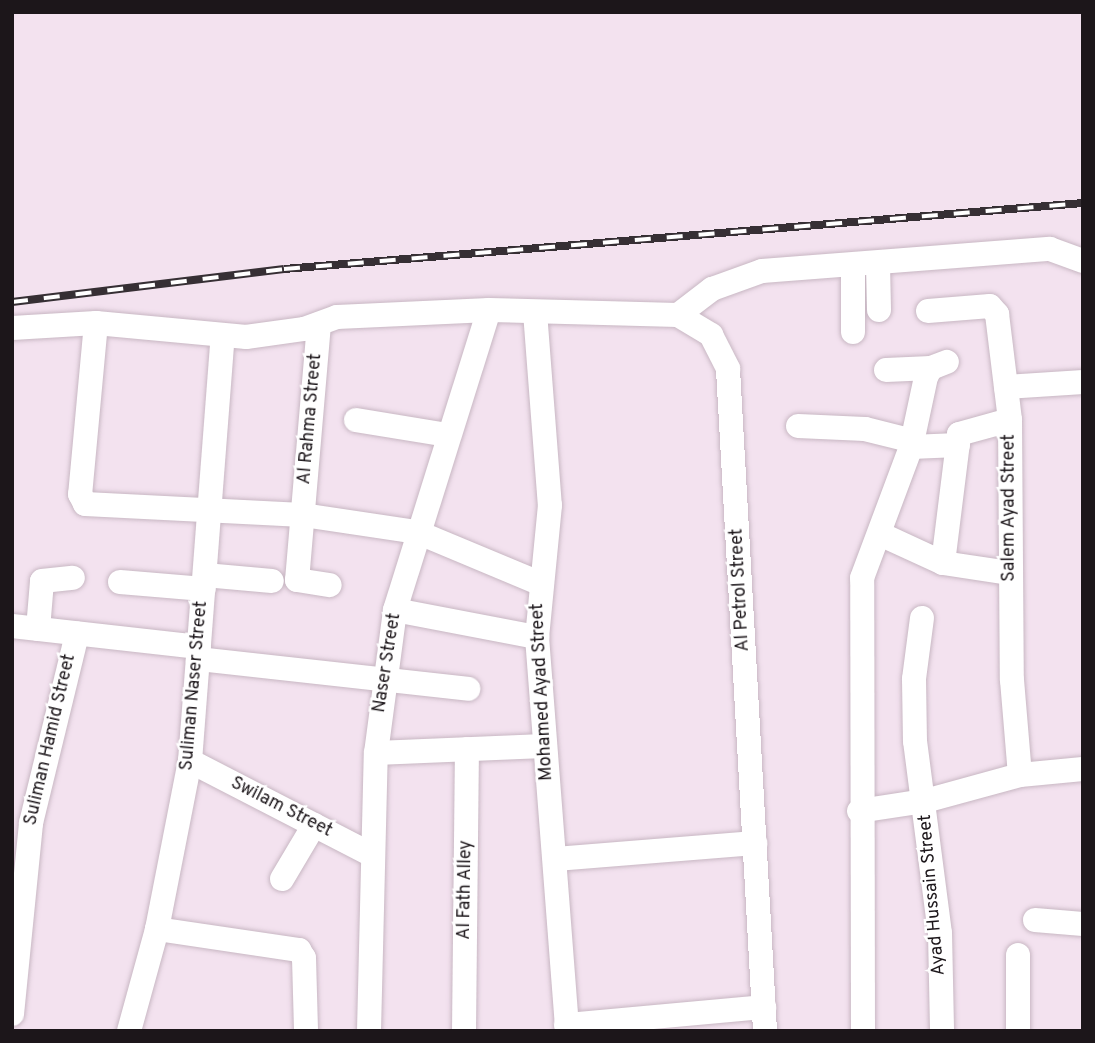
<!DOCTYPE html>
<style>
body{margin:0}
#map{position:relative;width:1095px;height:1043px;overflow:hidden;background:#f3e2ef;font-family:Overpass,sans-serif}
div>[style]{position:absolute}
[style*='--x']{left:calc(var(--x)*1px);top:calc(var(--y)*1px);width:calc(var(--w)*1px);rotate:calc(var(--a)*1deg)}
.roads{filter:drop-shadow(0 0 2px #c8b7c3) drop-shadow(0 0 2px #c8b7c3)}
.minor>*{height:24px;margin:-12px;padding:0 12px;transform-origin:12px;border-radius:12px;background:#fff}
.rail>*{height:8px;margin-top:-4px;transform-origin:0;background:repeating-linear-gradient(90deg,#fff 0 16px,#362f34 0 32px);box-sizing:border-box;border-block:2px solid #362f34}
span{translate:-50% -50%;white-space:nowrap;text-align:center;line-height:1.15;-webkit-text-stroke:5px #fff;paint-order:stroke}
.street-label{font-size:18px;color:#1c161a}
.frame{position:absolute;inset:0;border:14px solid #1c161a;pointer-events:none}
</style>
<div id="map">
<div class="roads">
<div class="minor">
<i style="--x:878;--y:265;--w:45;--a:88.7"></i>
<i style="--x:853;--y:266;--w:66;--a:90"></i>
<i style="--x:928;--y:311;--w:62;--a:-4.6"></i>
<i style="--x:990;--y:306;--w:11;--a:49"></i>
<i style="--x:997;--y:314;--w:107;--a:83"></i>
<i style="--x:1010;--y:420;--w:260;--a:89.6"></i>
<i style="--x:1012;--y:680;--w:95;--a:85.2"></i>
<i style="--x:535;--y:312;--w:194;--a:85.6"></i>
<i style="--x:550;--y:505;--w:133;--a:95.6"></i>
<i style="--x:537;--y:637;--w:395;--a:85.6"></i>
<i style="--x:678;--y:315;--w:43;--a:-37.4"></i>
<i style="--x:712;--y:289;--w:53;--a:-19.8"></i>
<i style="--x:762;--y:271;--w:289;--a:-4.4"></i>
<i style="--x:1050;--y:249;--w:35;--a:20"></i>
<i style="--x:96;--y:323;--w:172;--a:95.3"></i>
<i style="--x:80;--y:494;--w:11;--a:63"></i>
<i style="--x:85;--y:504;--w:218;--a:2.9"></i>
<i style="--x:303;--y:515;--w:115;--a:8.5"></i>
<i style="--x:417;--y:532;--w:132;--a:22.7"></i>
<i style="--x:319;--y:324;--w:257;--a:94.9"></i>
<i style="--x:297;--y:580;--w:33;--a:9"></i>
<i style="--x:12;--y:328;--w:84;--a:-3.4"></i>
<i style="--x:96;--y:323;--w:151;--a:5.3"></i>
<i style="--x:246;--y:337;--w:59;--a:-7.9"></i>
<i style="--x:304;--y:329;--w:35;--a:-20"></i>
<i style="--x:337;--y:317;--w:152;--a:-2.6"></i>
<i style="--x:489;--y:310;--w:189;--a:1.5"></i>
<i style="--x:678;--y:315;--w:39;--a:31"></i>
<i style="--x:711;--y:335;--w:38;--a:63"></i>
<i style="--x:728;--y:369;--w:663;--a:86.8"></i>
<i style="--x:886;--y:370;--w:45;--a:-2.5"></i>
<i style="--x:1006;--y:387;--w:77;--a:-3.7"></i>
<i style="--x:356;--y:420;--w:93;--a:9.3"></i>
<i style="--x:798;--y:426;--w:67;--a:2.6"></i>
<i style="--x:865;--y:429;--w:49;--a:14"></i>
<i style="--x:911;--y:447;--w:47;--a:-2.4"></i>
<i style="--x:880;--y:534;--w:69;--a:24.7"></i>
<i style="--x:943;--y:563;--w:68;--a:8.5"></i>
<i style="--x:943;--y:563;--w:130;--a:-82.9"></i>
<i style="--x:959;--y:434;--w:53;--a:-15.4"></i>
<i style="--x:205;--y:575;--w:67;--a:5.1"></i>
<i style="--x:120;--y:582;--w:84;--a:4.8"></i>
<i style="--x:395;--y:610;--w:145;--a:10.8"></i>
<i style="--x:922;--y:618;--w:62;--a:97.5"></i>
<i style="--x:914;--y:679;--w:62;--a:89.1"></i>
<i style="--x:915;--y:741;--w:194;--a:82.6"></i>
<i style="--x:940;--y:933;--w:98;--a:88.8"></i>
<i style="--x:12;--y:626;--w:188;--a:6.4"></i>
<i style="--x:38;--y:629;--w:48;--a:-85.2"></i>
<i style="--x:42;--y:581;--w:31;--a:-6"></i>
<i style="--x:198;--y:659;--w:272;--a:6.3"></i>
<i style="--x:376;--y:753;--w:168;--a:-2.4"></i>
<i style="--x:190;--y:761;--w:205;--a:27.3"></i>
<i style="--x:859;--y:811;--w:67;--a:-8.6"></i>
<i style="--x:925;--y:801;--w:98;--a:-15.3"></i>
<i style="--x:1020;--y:775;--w:63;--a:-5.4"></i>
<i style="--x:555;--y:859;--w:201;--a:-4.6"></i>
<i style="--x:282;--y:879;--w:63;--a:-59.3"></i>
<i style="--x:1035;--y:920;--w:48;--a:4.8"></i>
<i style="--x:157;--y:929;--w:144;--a:8.4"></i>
<i style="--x:299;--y:950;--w:9;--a:58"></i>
<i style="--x:304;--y:958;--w:73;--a:88.4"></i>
<i style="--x:1018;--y:955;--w:76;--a:90"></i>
<i style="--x:12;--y:1014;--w:192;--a:-84.3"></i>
<i style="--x:31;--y:823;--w:195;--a:-76.3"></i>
<i style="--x:566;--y:1025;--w:199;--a:-5.2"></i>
<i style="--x:129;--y:1031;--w:106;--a:-74.6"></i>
<i style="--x:157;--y:929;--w:171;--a:-78.9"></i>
<i style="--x:190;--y:761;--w:426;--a:-85.6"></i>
<i style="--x:369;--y:1031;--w:278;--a:-88.6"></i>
<i style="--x:376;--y:753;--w:144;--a:-82.4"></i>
<i style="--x:395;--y:610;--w:314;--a:-72.6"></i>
<i style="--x:464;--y:1031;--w:282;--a:-89.4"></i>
<i style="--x:863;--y:1031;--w:453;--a:-90.1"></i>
<i style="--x:862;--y:578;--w:140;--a:-69.5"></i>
<i style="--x:911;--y:447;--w:72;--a:-77.9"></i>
<i style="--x:926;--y:377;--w:10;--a:-61"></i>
<i style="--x:931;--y:368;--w:17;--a:-21"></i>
</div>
</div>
<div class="rail">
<i style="--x:12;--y:302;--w:274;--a:-6.9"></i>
<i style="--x:284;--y:269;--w:802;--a:-4.72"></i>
</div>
<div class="street-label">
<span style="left:311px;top:419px;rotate:-85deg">Al Rahma Street</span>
<span style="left:1010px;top:508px;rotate:-90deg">Salem Ayad Street</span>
<span style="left:741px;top:590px;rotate:-93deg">Al Petrol Street</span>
<span style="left:388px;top:663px;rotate:-81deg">Naser Street</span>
<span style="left:195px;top:686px;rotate:-85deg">Suliman Naser Street</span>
<span style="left:543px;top:692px;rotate:-93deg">Mohamed Ayad Street</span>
<span style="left:51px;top:740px;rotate:-77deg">Suliman Hamid Street</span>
<span style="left:281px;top:808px;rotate:27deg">Swilam Street</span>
<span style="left:466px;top:890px;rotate:-89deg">Al Fath Alley</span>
<span style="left:933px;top:895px;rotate:-95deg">Ayad Hussain Street</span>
</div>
<div class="frame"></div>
</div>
